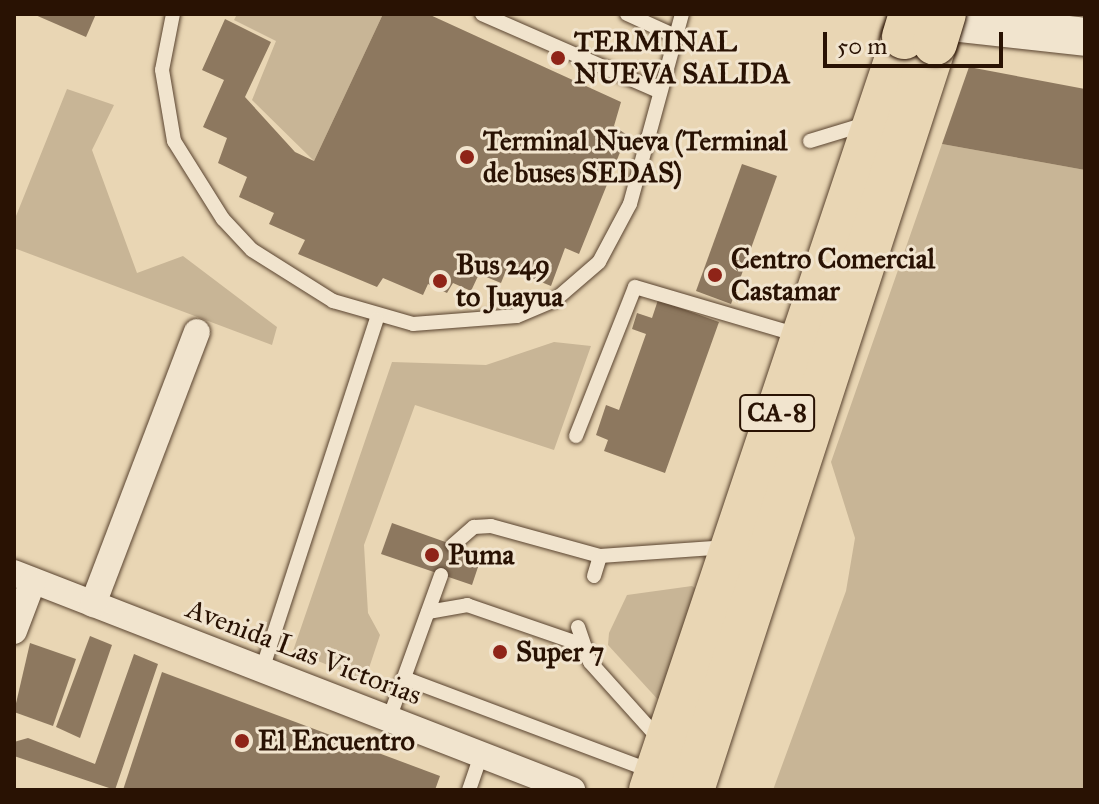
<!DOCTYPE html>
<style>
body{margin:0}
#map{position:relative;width:1099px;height:804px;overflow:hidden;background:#e9d6b4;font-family:"IM FELL Great Primer",serif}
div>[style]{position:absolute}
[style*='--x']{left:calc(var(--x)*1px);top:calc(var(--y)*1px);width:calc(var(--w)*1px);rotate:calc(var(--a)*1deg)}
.green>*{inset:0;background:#c8b596}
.building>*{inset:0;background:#8d785f}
.roads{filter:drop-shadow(0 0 2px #59432f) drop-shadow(0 0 2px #59432f)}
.lane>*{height:14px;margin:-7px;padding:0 7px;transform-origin:7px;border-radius:7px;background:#f1e4ce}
.street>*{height:26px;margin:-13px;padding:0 13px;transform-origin:13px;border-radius:13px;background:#f1e4ce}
.secondary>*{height:38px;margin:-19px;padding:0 19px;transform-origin:19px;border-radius:19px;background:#f1e4ce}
.highway>*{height:44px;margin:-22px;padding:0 22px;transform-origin:22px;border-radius:22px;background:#e9d6b4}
.bridges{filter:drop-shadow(0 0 2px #291203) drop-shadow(0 0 2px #291203)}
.highway-bridge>*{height:44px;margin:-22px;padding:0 22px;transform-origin:22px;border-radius:22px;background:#e9d6b4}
.dots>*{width:22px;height:22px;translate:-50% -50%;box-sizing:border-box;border:4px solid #f1e4ce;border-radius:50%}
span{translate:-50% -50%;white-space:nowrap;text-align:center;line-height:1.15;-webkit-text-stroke:6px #f1e4ce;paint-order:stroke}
.shield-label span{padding:2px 6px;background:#f1e4ce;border:2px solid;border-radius:6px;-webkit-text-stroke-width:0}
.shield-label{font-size:26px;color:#291203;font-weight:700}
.poi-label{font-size:28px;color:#291203;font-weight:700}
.left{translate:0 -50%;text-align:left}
.street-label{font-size:28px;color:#291203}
.frame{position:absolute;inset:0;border:16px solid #291203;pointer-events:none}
.scale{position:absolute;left:823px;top:32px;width:180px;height:36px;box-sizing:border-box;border:4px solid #291203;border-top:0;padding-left:10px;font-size:24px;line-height:28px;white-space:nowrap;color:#291203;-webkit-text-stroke:6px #f1e4ce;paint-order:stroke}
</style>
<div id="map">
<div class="green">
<i style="clip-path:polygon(237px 14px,383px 14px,314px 161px,252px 100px,276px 41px,234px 20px)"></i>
<i style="clip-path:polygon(67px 89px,114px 105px,92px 150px,137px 273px,183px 256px,277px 327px,272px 345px,14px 248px,14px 221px)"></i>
<i style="clip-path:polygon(942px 144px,1085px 170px,1085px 790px,773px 790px,846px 591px,855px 538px,831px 462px)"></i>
<i style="clip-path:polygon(554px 342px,591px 346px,554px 450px,415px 405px,364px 545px,368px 613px,380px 635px,365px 680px,293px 651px,392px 362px,486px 365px)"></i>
<i style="clip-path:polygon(692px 586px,698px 590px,661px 703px,608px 645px,609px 633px,627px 595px)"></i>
</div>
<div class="building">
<i style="clip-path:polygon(33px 14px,96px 14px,86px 37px)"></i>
<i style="clip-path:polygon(383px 14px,428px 14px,621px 102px,614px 126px,627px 135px,579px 254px,565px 248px,551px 286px,507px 268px,501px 283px,479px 274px,471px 291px,453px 283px,447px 293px,428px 284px,423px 295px,383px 278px,377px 287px,298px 254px,305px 240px,269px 224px,274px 213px,239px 197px,247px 177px,218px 163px,227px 138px,203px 127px,224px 80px,202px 70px,225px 19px,271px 42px,245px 97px,295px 152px,314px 161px)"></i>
<i style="clip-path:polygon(969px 67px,1085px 89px,1085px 170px,942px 144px)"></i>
<i style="clip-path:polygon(742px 164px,777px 176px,731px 304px,696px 291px)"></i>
<i style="clip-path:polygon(658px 300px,719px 322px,665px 473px,604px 451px,608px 440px,596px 435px,606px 405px,619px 410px,646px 334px,632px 329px,637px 313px,652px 318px)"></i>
<i style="clip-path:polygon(392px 523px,482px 555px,472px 585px,381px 554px)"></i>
<i style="clip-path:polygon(90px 636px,112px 645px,80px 738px,56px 727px)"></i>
<i style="clip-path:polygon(30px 643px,76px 659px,53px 726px,14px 712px)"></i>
<i style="clip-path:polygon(134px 654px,158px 664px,115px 790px,14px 756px,14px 742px,28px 738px,95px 764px)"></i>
<i style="clip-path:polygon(162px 672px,440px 776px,435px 790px,123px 790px)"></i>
</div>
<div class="roads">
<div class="lane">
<i style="--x:173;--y:14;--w:57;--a:101.1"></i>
<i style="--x:162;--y:70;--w:72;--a:80.4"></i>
<i style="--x:174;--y:141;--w:92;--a:57.9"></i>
<i style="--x:223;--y:219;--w:42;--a:46.9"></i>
<i style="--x:252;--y:250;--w:96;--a:32.2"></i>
<i style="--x:333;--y:301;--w:83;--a:16"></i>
<i style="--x:413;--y:324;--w:104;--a:-4.4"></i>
<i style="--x:517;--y:316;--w:41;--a:-22.8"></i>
<i style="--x:555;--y:300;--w:58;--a:-40.8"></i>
<i style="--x:599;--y:262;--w:66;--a:-61.9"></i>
<i style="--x:630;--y:204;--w:197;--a:-74.7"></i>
<i style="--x:482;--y:14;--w:192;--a:23.6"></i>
<i style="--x:627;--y:14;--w:51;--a:24.5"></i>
<i style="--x:810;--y:141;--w:59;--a:-16.9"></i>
<i style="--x:576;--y:436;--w:160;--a:-68.4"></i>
<i style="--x:635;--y:287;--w:170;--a:16.4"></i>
<i style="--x:453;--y:545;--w:28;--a:-41"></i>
<i style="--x:474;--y:527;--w:17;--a:-3"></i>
<i style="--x:491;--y:526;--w:113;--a:15.4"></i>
<i style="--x:600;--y:556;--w:128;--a:-4"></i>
<i style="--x:594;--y:576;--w:21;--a:-73"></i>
<i style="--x:428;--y:612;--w:40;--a:-10"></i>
<i style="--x:467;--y:605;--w:120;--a:19"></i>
<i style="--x:578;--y:627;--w:37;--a:71"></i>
<i style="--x:590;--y:662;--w:106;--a:48.1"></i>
<i style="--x:262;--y:670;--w:369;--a:-71.9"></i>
<i style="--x:404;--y:678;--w:267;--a:20.6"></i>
<i style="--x:389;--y:719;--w:153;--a:-70.1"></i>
<i style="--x:469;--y:790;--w:37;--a:-71"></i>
</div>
<div class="street">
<i style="--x:14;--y:573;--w:599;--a:21.25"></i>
<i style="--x:93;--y:604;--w:291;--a:-69.1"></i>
<i style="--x:14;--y:631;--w:53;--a:-69.2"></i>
</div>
<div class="secondary">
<i style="--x:914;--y:18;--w:172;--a:6.3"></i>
</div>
<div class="highway">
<i style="--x:651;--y:790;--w:794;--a:-71.43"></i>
<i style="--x:692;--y:790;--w:786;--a:-71.98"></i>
</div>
</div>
<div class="bridges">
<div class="highway-bridge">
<i style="--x:904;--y:37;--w:24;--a:-73"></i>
<i style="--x:935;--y:43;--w:30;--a:-73"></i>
</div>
</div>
<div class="dots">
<i style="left:558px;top:58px;background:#8f2418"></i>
<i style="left:467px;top:157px;background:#8f2418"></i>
<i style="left:715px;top:275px;background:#8f2418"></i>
<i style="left:440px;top:281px;background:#8f2418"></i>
<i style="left:432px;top:555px;background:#8f2418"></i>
<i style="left:500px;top:652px;background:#8f2418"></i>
<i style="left:242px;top:741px;background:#8f2418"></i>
</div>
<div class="shield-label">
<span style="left:777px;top:413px">CA-8</span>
</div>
<div class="poi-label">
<span class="left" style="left:574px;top:58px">TERMINAL<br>NUEVA SALIDA</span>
<span class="left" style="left:483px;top:157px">Terminal Nueva (Terminal<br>de buses SEDAS)</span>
<span class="left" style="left:731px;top:275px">Centro Comercial<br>Castamar</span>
<span class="left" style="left:456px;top:281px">Bus 249<br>to Juayua</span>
<span class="left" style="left:448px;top:555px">Puma</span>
<span class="left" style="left:516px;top:652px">Super 7</span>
<span class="left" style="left:258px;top:741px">El Encuentro</span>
</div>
<div class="street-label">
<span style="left:304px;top:652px;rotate:21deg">Avenida Las Victorias</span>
</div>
<div class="frame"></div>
<div class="scale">50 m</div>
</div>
